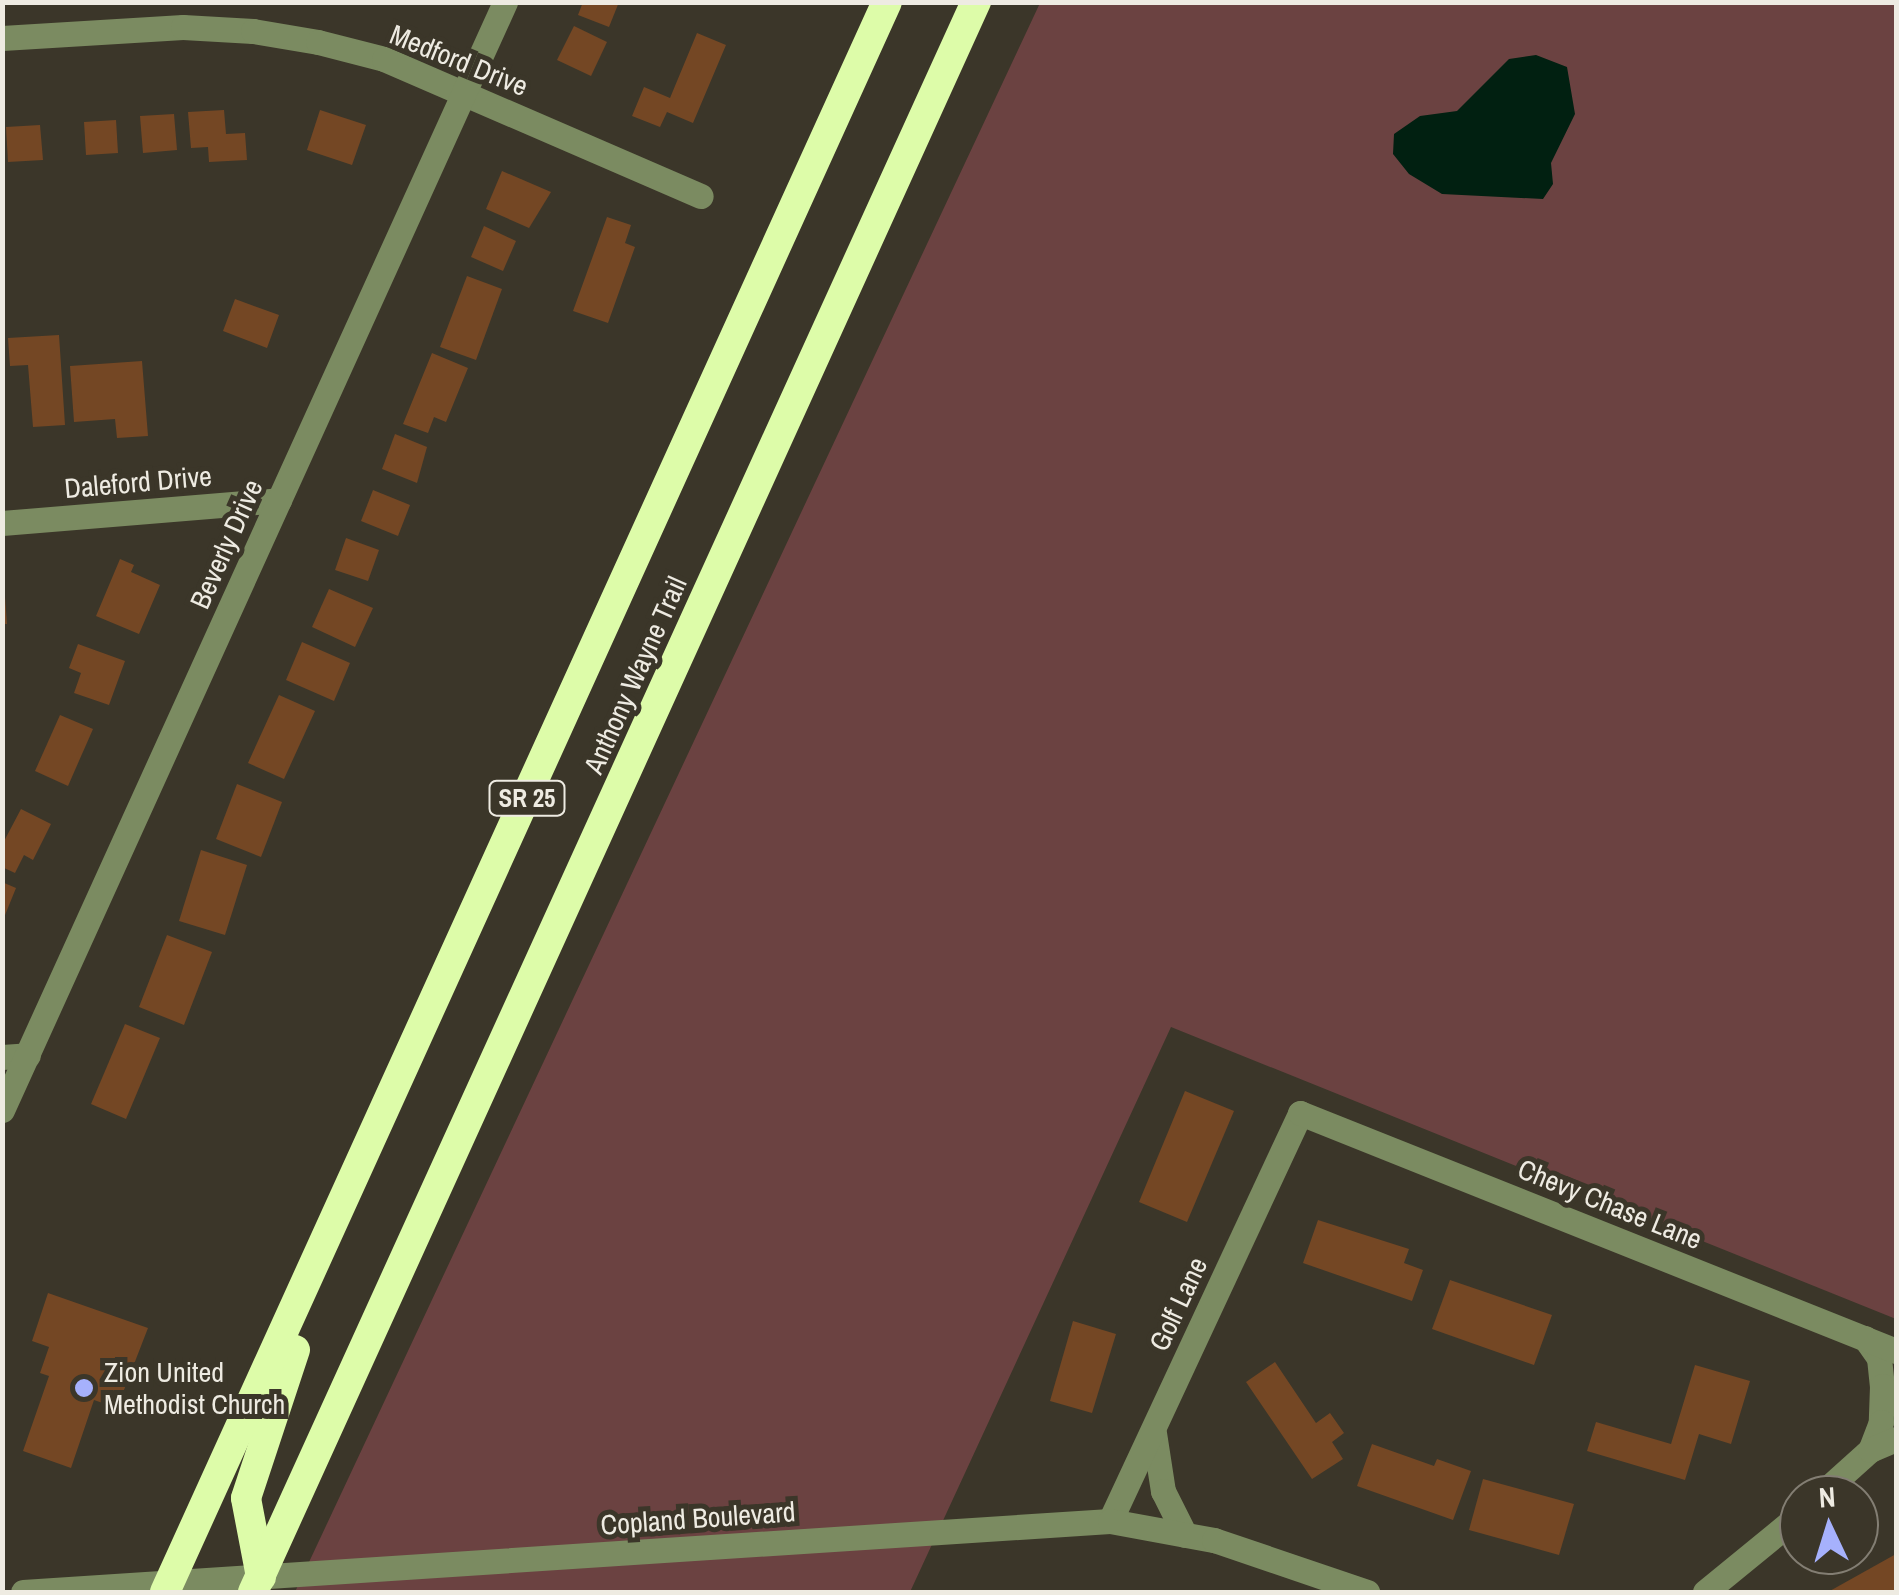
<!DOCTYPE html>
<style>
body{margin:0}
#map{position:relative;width:1899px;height:1595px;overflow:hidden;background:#3b3629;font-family:"Archivo Narrow",sans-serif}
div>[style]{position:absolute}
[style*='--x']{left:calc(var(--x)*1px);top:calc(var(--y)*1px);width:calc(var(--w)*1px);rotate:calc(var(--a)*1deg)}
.green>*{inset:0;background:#6b4241}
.water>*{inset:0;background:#012011}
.building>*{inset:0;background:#744724}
.minor>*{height:25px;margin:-12.5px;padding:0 12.5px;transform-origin:12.5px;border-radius:12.5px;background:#7b8b61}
.highway>*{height:30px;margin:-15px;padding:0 15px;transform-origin:15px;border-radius:15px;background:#ddfca9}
.dots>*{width:28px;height:28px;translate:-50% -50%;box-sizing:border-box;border:5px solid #3b3629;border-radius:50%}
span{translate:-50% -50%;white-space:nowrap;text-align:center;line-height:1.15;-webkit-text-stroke:10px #3b3629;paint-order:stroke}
.shield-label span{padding:2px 8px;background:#3b3629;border:2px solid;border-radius:8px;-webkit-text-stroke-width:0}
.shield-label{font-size:25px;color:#eeebe2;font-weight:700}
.street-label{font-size:28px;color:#eeebe2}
.poi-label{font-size:28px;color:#eeebe2}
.left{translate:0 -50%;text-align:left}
.frame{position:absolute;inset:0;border:5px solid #eeebe2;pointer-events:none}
.north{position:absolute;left:1779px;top:1475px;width:100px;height:100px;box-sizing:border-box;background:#3b3629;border:2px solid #837e73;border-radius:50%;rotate:356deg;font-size:28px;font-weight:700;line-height:40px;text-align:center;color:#eeebe2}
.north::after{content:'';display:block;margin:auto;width:35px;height:45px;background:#a6b1fc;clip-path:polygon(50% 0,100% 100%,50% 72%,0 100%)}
</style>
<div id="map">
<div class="green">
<i style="clip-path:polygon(1040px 3px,1896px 3px,1896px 1319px,1171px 1027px,910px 1592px,295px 1592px)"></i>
</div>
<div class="water">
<i style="clip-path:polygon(1536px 55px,1567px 67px,1575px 114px,1551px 163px,1553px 184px,1543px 199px,1442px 194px,1409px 174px,1393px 154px,1394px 134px,1420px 116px,1457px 111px,1509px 59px)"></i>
</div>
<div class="building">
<i style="clip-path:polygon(583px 2px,619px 2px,609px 27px,578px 15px)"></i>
<i style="clip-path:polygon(574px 26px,607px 42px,591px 76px,557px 60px)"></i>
<i style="clip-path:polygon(697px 33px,726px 45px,693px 123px,667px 112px,660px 127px,632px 116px,644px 87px,670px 98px)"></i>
<i style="clip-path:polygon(224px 110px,226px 134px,245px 133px,247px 160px,209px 162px,208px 147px,191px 148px,188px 112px)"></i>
<i style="clip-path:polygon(320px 110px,366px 125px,352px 165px,307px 150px)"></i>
<i style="clip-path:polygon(174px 114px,177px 150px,143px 153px,140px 116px)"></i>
<i style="clip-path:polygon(116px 120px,118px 153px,86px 155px,84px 122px)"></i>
<i style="clip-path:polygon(40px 125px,43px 160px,8px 162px,6px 127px)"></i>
<i style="clip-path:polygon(502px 171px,551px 192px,529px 228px,486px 209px)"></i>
<i style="clip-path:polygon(607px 217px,631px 225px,625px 243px,635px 247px,608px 323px,573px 311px)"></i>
<i style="clip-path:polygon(484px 226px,516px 241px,503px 271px,471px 257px)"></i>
<i style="clip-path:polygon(467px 276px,502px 289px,476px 360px,440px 347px)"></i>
<i style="clip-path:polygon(235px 299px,279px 315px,267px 348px,223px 331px)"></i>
<i style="clip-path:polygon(59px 335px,65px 425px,33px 427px,28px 365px,10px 366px,8px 338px)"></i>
<i style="clip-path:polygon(432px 353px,468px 368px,446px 422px,434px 417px,428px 433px,403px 424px)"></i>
<i style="clip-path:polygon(142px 361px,148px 436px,117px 438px,115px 419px,74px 422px,70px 366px)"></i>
<i style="clip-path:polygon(395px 434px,427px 447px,417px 483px,382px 469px)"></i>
<i style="clip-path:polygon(373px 490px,410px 505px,398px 536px,361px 521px)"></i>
<i style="clip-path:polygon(346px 538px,379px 550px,368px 581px,335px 570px)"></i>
<i style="clip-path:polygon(120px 559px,134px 565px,131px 572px,160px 585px,139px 634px,96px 616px)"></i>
<i style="clip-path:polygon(329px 589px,373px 608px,355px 647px,312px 627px)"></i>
<i style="clip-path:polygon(2px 597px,5px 597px,7px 624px,2px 624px)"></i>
<i style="clip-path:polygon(302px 642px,350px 663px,334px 701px,286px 680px)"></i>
<i style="clip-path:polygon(78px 644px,125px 661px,109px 705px,74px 693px,81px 673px,69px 668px)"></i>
<i style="clip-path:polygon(279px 695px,315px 711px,284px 779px,248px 763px)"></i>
<i style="clip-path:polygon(60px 715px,93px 729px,68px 786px,35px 771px)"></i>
<i style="clip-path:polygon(237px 784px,282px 802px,261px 857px,216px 839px)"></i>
<i style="clip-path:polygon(21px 809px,51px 824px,33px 860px,24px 855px,15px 873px,2px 867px,2px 845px)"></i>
<i style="clip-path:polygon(201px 850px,247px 865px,225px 935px,179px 921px)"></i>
<i style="clip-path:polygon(2px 882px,16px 888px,3px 920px,2px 920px)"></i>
<i style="clip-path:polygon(167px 935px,212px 952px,184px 1025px,139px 1007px)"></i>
<i style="clip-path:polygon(125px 1024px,160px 1038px,126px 1119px,91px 1104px)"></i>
<i style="clip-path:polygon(1185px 1091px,1234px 1111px,1187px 1222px,1139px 1202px)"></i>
<i style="clip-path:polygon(1318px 1220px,1409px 1249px,1404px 1263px,1423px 1270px,1412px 1301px,1303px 1263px)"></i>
<i style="clip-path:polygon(1450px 1280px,1552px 1315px,1534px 1365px,1432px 1329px)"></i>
<i style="clip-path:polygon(48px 1293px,148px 1328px,117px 1408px,94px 1400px,71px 1468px,23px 1451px,49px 1376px,40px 1373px,49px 1347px,32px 1341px)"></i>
<i style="clip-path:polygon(1073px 1321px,1116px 1334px,1092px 1413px,1050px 1401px)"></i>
<i style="clip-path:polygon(1275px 1362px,1316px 1423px,1330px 1413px,1344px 1433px,1332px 1442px,1343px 1459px,1312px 1479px,1246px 1382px)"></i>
<i style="clip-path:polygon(1695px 1365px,1750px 1381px,1731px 1444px,1699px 1434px,1685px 1480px,1587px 1451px,1596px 1422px,1671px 1444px)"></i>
<i style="clip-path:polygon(1372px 1444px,1434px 1466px,1437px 1459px,1471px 1471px,1453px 1520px,1357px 1486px)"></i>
<i style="clip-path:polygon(1483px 1479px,1574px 1504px,1559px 1555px,1469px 1530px)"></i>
<i style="clip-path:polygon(1896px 1554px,1896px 1592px,1828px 1592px)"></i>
</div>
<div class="minor">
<i style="--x:2;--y:38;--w:181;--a:-3.5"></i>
<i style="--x:183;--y:27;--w:70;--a:3.3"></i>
<i style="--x:253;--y:31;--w:66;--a:9.6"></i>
<i style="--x:318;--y:42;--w:68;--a:14.4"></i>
<i style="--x:384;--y:59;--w:345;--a:23.4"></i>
<i style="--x:2;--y:523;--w:278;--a:-4.7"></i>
<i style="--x:2;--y:1057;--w:26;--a:-4"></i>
<i style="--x:2;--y:1110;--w:1217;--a:-65.58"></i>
<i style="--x:1865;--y:1338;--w:24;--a:55"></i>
<i style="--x:1879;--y:1358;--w:28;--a:84"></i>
<i style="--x:1882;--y:1386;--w:36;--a:92"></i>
<i style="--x:1881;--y:1422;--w:30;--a:111"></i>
<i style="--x:1154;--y:1433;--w:59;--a:81.2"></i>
<i style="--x:1163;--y:1491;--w:49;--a:63.4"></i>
<i style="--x:1820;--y:1495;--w:67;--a:-42"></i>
<i style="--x:1870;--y:1450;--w:28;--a:-23"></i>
<i style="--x:1110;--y:1521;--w:450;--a:-65"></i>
<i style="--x:1300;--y:1113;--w:642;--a:21.77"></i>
<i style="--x:23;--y:1592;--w:1089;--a:-3.74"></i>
<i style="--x:1110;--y:1521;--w:106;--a:10.4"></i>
<i style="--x:1214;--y:1540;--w:162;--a:18.8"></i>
<i style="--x:1705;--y:1592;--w:122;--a:-39.3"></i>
</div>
<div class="highway">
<i style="--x:261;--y:1577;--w:80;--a:-100.8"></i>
<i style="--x:246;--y:1498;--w:156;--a:-71.7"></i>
<i style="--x:165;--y:1592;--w:1746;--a:-65.58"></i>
<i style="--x:253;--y:1592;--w:1747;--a:-65.55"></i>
</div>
<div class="dots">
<i style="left:84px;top:1388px;background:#a6b1fc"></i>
</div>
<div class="shield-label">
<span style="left:527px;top:798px">SR 25</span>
</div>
<div class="street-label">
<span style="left:459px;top:60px;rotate:22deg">Medford Drive</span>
<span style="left:138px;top:482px;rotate:-5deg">Daleford Drive</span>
<span style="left:226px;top:544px;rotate:-66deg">Beverly Drive</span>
<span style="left:635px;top:675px;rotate:-66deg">Anthony Wayne Trail</span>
<span style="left:1610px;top:1204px;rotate:22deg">Chevy Chase Lane</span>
<span style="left:1178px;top:1304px;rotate:-65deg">Golf Lane</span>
<span style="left:698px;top:1518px;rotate:-4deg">Copland Boulevard</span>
</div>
<div class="poi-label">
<span class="left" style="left:104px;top:1388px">Zion United<br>Methodist Church</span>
</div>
<div class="frame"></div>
<div class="north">N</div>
</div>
